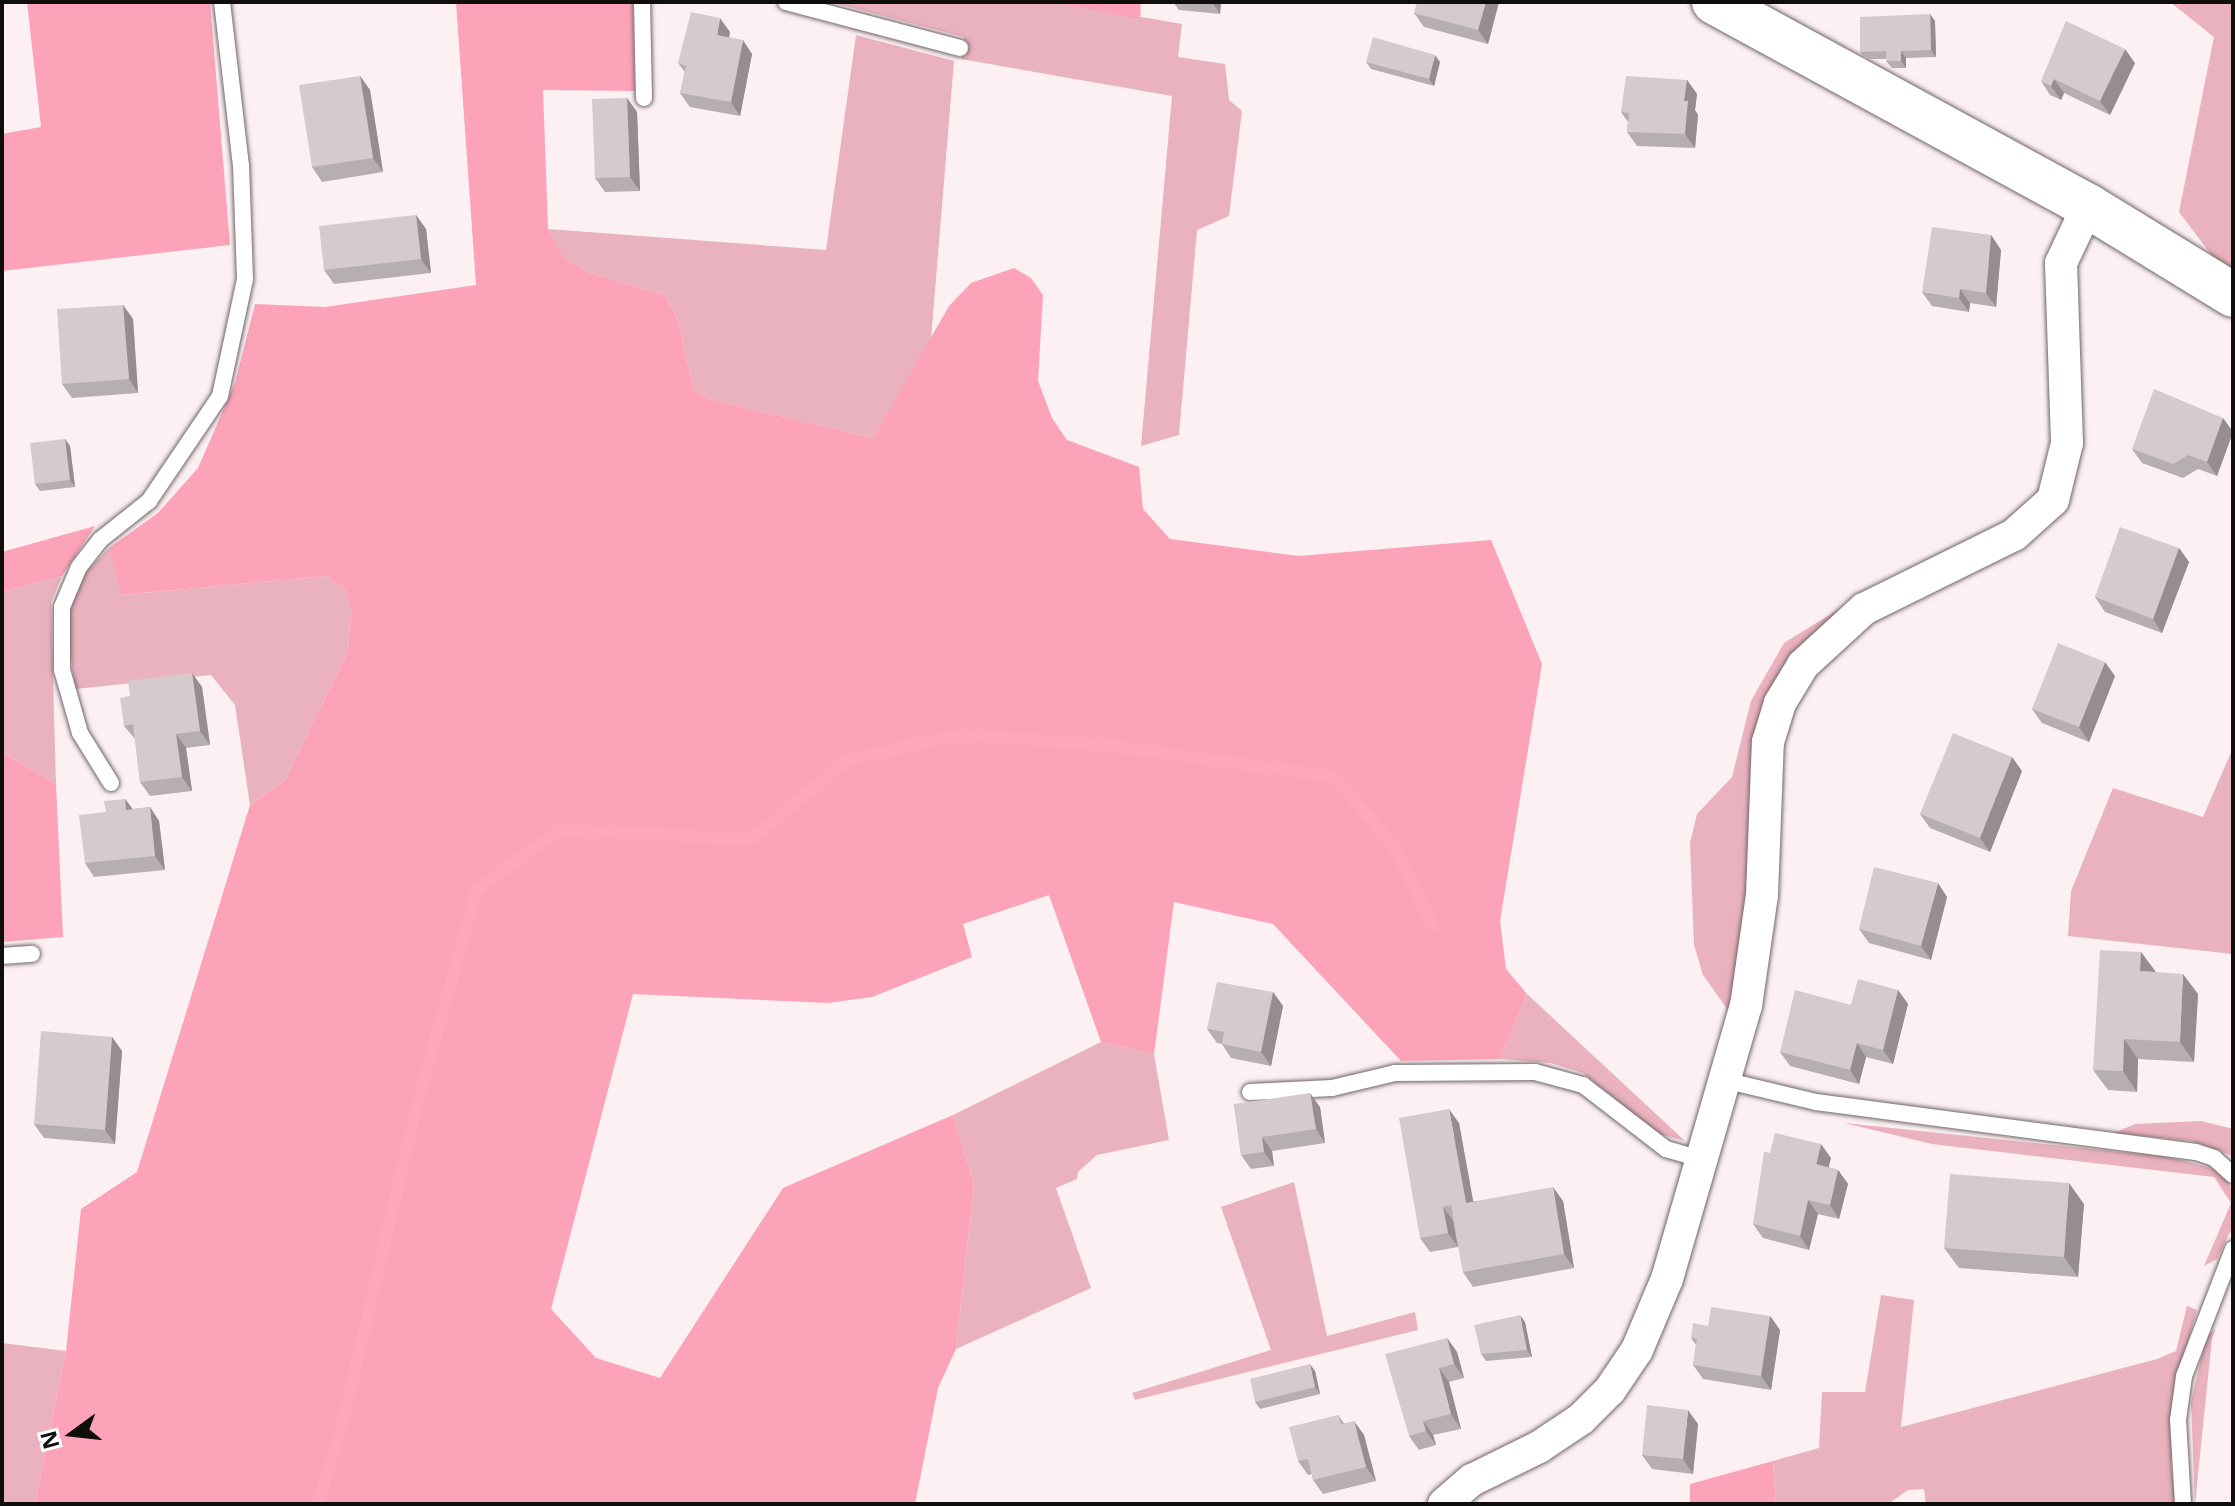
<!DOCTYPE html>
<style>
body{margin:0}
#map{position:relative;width:2235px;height:1506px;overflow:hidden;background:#fcf0f3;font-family:"Noto Sans",sans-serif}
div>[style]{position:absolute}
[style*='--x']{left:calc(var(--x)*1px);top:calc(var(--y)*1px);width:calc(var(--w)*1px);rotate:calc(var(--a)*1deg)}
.green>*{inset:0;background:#eab1be}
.forest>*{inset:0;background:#fca2b9}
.stream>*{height:12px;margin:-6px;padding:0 6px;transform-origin:6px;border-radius:6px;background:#ffa5bc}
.roads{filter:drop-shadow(0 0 2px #706668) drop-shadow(0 0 2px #706668)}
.lane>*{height:16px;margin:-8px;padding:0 8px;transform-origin:8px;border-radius:8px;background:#fff}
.street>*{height:32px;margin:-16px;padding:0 16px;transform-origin:16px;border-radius:16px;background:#fff}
.secondary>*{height:44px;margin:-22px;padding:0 22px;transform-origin:22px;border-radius:22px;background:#fff}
.wall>*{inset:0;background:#b7aeaf}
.shaded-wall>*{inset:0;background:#958d8f}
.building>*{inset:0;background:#d5cacc}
span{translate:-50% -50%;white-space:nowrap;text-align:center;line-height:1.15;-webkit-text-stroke:6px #fff;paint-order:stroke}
.frame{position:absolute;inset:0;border:4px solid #100d0d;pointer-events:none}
.north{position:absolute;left:32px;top:1394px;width:80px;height:80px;-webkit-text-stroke:6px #fff;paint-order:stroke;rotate:255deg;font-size:22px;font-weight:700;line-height:32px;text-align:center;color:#100d0d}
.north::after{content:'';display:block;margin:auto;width:28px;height:36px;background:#100d0d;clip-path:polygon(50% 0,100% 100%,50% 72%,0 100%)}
</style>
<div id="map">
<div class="green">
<i style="clip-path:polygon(830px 2px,1055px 2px,1182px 24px,1178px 57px,1225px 64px,1229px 100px,1242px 111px,1229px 216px,1197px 230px,1179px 435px,1141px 446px,1172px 96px,961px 59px,964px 37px)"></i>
<i style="clip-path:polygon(2170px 2px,2233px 2px,2233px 269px,2213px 257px,2179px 212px,2214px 37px)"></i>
<i style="clip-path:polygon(856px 35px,954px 61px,931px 339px,873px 438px,709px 399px,694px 390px,677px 317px,664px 295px,590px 273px,562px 258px,548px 229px,826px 250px)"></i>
<i style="clip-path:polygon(109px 548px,122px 595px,326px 576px,344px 588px,351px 609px,348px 651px,285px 780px,250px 805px,235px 705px,211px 675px,75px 689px,67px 624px,75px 594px,87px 571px)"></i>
<i style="clip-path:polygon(62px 576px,51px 602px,56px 784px,2px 752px,2px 592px)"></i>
<i style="clip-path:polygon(1876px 586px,1788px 668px,1730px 1013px,1703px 975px,1694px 945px,1690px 843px,1697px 814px,1732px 777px,1751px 701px,1784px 643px)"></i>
<i style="clip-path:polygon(2233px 748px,2233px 954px,2068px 936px,2071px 891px,2113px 788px,2203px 817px)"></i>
<i style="clip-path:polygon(1527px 994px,1685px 1141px,1659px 1134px,1583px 1073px,1551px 1063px,1500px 1059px)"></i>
<i style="clip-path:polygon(1101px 1042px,1154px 1054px,1169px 1140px,1097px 1155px,1078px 1172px,1077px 1179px,1056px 1188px,1091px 1288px,956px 1349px,974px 1184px,953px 1115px)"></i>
<i style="clip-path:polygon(2201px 1121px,2233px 1129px,2233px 1156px,2192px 1141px,2114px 1133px,2135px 1124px)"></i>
<i style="clip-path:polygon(1844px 1123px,2168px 1157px,2208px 1167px,2223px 1172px,2233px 1192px,2233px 1226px,2217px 1259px,2204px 1266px,2231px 1203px,2214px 1177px,1932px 1144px)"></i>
<i style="clip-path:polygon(1294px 1182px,1327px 1336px,1415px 1312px,1418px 1330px,1135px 1400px,1132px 1393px,1271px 1350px,1221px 1207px)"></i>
<i style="clip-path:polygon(1881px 1295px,1914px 1300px,1901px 1427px,2157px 1359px,2176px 1351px,2187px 1306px,2197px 1310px,2178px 1376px,2171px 1465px,2176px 1504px,1926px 1504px,1924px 1489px,1908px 1490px,1888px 1504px,1776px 1504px,1773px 1461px,1819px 1448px,1822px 1392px,1865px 1392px)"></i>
<i style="clip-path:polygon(2216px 1329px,2212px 1338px,2195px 1504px,2191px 1402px,2206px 1337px)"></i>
<i style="clip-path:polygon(2px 1343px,66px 1351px,35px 1504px,2px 1504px)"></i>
</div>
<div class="forest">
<i style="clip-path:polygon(27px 2px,210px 2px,230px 245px,2px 271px,2px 134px,41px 127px)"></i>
<i style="clip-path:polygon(456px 2px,633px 2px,635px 91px,543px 90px,548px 229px,563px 258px,590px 273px,664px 295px,677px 317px,694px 390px,709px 399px,873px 438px,949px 306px,971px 283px,1014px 268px,1031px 278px,1043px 295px,1038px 381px,1052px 418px,1067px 440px,1139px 467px,1143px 509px,1170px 539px,1299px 556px,1491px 540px,1542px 664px,1500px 921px,1506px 969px,1527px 994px,1500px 1059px,1401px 1061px,1273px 924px,1174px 902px,1154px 1054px,1101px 1042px,1049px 895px,963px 924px,972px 957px,872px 997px,828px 1003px,633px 994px,551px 1309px,596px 1358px,660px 1378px,783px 1188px,953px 1115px,974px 1184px,956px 1349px,938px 1388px,915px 1504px,35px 1504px,66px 1351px,81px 1209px,137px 1172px,250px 805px,285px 780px,348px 651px,351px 609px,344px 588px,326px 576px,121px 595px,109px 548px,158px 513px,198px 468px,235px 383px,255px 304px,325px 307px,476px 285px)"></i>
<i style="clip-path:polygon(1055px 2px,1141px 2px,1140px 19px)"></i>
<i style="clip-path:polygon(95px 526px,62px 576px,2px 592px,2px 552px)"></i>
<i style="clip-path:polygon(2px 752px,56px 784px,63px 937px,2px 942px)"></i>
<i style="clip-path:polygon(1773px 1461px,1776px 1504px,1690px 1504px,1690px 1484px)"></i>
</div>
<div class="stream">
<i style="--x:318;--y:1504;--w:87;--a:-73.2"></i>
<i style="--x:343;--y:1421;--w:316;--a:-76.8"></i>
<i style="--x:415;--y:1113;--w:232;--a:-74.5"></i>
<i style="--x:477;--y:889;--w:102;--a:-35.4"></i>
<i style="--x:560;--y:830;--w:192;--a:2.7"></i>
<i style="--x:752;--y:839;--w:124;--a:-39.7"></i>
<i style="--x:847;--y:760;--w:115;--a:-12.6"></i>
<i style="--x:959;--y:735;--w:136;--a:3.8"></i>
<i style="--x:1095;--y:744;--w:240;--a:7.7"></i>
<i style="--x:1333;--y:776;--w:91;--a:49"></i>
<i style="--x:1393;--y:845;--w:90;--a:63.7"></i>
</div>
<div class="roads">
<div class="lane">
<i style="--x:642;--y:2;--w:96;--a:88.8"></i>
<i style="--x:786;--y:2;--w:180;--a:14.8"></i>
<i style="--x:111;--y:783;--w:59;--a:-121.8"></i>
<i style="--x:80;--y:733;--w:66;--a:-105.9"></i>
<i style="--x:62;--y:670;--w:63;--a:-90"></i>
<i style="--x:62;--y:607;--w:43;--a:-67"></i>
<i style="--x:79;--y:567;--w:34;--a:-52"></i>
<i style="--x:100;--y:540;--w:63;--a:-38.5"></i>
<i style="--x:149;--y:501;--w:127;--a:-55.9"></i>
<i style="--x:220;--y:396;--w:120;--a:-77.9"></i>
<i style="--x:245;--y:279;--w:113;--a:-92"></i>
<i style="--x:241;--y:166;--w:165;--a:-96.6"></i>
<i style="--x:2;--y:956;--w:30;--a:-4"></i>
<i style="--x:1728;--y:1081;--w:90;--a:13.4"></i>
<i style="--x:1816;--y:1102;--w:383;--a:7.5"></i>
<i style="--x:2196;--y:1152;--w:19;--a:18"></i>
<i style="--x:2214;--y:1158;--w:25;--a:42"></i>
<i style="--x:1250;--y:1092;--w:82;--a:-2.8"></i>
<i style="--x:1332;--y:1088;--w:65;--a:-13.4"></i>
<i style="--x:1395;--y:1073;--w:140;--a:-0.4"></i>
<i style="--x:1535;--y:1072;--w:50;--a:15.2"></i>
<i style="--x:1583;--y:1085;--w:105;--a:37.6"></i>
<i style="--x:1666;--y:1149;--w:37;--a:16"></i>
<i style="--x:2183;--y:1504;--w:84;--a:-93.4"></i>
<i style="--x:2178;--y:1420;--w:44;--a:-82.2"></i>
<i style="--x:2184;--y:1376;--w:136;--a:-68.9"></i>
</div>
<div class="street">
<i style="--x:1444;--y:1504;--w:37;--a:-41"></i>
<i style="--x:1472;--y:1480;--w:75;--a:-26.2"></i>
<i style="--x:1539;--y:1447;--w:50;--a:-33.7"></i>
<i style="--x:1581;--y:1419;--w:41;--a:-45"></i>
<i style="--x:1610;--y:1390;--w:48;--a:-56"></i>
<i style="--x:1637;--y:1350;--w:77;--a:-67.1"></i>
<i style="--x:1667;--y:1279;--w:284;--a:-73.9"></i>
<i style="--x:1746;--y:1006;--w:112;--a:-81.8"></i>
<i style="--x:1762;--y:895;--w:153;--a:-87.8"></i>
<i style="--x:1768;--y:742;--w:41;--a:-72.9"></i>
<i style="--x:1780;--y:703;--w:44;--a:-58.8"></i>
<i style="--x:1803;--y:665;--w:83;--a:-42.6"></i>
<i style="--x:1864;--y:609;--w:167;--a:-26.3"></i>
<i style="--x:2014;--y:535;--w:52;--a:-41.9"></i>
<i style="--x:2053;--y:500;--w:59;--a:-76.2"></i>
<i style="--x:2067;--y:443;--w:180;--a:-91.9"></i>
<i style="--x:2061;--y:263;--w:63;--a:-64.7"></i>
</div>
<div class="secondary">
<i style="--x:1714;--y:2;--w:426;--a:28.6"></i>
<i style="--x:2088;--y:206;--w:170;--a:31.5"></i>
</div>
</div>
<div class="wall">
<i style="clip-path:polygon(1173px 2px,1221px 2px,1220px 14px,1179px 10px)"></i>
<i style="clip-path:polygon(1499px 2px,1488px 44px,1424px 27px,1414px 13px)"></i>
<i style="clip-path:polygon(1935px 21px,1936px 57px,1906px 58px,1906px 68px,1892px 68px,1886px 61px,1886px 59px,1865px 59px,1860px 52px)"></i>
<i style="clip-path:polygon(730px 32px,729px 37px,752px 54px,740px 116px,690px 107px,680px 93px,685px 72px,678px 63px)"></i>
<i style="clip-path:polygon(1366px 62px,1440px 62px,1434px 86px,1371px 69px)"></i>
<i style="clip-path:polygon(2135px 63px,2110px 115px,2064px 93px,2061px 100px,2050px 95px,2041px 81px)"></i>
<i style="clip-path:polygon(360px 76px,370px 90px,383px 172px,322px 182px,312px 167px)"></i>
<i style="clip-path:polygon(1687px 80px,1697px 94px,1695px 110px,1698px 115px,1695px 148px,1637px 146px,1627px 132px,1628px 122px,1621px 112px)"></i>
<i style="clip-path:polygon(627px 98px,637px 112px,640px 191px,605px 192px,595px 178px)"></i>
<i style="clip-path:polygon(416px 215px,426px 229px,431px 273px,334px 284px,324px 270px)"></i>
<i style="clip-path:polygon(1991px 235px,2001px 250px,1996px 307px,1970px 303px,1969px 312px,1932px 306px,1922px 292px)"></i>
<i style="clip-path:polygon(123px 305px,133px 319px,138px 393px,72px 398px,62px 384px)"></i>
<i style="clip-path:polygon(2223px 418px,2233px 432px,2217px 476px,2198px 469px,2183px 478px,2142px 463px,2132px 449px)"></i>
<i style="clip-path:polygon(65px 439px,70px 446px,75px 487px,40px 491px,35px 484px)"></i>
<i style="clip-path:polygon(2179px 548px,2189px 562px,2162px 633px,2105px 612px,2095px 597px)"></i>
<i style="clip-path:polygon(192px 673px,202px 687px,210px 745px,186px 748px,192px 791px,150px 796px,140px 782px,135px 739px,124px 726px,130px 696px)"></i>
<i style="clip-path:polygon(2115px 676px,2089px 742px,2042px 723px,2032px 709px)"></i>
<i style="clip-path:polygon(2022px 771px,1990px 852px,1930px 828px,1920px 814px)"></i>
<i style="clip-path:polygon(125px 799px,133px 809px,150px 807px,159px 821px,165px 870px,94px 877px,85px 863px,106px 812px)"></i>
<i style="clip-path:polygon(1947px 897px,1931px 960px,1869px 943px,1859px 929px)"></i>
<i style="clip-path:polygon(2141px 952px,2155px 972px,2198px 994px,2194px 1062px,2138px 1059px,2137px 1092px,2108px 1090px,2093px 1070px)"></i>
<i style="clip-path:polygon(1898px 990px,1908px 1004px,1893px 1064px,1866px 1057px,1859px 1084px,1790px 1066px,1780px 1052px,1851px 1005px)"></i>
<i style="clip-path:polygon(1273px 992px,1283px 1006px,1271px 1066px,1231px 1058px,1222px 1044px,1217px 1043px,1207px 1029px)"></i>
<i style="clip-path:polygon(112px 1037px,122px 1051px,115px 1144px,44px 1138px,34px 1124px)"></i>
<i style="clip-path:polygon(1234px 1104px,1320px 1107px,1325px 1143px,1272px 1151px,1274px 1166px,1251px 1169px,1241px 1155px)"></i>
<i style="clip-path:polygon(1459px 1123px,1473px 1201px,1563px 1201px,1574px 1268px,1473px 1287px,1463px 1272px,1454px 1221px,1458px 1247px,1430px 1252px,1420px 1238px)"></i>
<i style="clip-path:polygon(1831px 1158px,1828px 1167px,1838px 1170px,1848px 1184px,1839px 1219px,1818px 1214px,1809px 1250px,1763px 1238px,1753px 1224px)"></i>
<i style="clip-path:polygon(2084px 1204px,2078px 1277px,1959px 1268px,1944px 1248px)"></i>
<i style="clip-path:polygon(1770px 1316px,1780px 1330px,1771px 1390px,1703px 1379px,1693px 1365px,1696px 1345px,1691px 1338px,1708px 1326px)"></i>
<i style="clip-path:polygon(1525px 1322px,1532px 1357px,1486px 1361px,1481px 1354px)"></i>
<i style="clip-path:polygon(1447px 1338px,1457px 1352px,1464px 1378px,1449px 1382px,1461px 1429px,1433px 1435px,1436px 1445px,1419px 1450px,1409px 1436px)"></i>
<i style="clip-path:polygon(1315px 1371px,1320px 1394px,1260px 1409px,1255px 1402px)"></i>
<i style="clip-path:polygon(1338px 1415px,1344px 1423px,1364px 1435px,1376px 1481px,1323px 1494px,1313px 1480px,1312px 1474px,1308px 1475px,1298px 1461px)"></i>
<i style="clip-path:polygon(1698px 1424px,1693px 1474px,1652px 1469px,1642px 1455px)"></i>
</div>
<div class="shaded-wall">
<i style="clip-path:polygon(1212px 2px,1221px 2px,1220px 14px)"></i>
<i style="clip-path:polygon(1486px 2px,1499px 2px,1488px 44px,1478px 30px)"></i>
<i style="clip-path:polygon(1930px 14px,1935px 21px,1936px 57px,1931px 50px)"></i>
<i style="clip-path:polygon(720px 18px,730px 32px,727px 49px,717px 35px)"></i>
<i style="clip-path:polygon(743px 40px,752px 54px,740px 116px,731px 102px)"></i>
<i style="clip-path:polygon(2125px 49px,2135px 63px,2110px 115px,2100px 101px)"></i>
<i style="clip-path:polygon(1901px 51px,1906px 58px,1906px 68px,1901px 61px)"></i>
<i style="clip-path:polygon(1435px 55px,1440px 62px,1434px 86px,1429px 79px)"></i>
<i style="clip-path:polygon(360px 76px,370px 90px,383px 172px,373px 158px)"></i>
<i style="clip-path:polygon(2054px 79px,2064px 93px,2061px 100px,2051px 86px)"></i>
<i style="clip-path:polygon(1687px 80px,1697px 94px,1695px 110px,1698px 115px,1695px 148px,1685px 134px,1684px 101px)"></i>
<i style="clip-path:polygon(627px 98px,637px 112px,640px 191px,630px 177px)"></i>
<i style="clip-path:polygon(416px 215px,426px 229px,431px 273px,421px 259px)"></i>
<i style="clip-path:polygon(1991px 235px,2001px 250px,1996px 307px,1986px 293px)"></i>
<i style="clip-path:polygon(1960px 289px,1970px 303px,1969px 312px,1959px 298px)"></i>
<i style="clip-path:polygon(123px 305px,133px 319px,138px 393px,129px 379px)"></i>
<i style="clip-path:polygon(2223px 418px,2233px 432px,2217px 476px,2207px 462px)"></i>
<i style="clip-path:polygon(65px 439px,70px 446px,75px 487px,70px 480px)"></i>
<i style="clip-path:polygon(2179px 548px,2189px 562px,2162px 633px,2153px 619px)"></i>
<i style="clip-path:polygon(2105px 662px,2115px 676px,2089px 742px,2079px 727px)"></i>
<i style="clip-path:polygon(192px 673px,202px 687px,210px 745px,200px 731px)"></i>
<i style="clip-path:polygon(176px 734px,186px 748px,192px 791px,182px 777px)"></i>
<i style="clip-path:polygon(2012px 757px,2022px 771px,1990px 852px,1980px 838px)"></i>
<i style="clip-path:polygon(125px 799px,135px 813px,126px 810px)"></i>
<i style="clip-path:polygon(150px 807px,159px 821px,165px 870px,155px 856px)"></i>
<i style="clip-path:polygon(1938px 883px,1947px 897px,1931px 960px,1921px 946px)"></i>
<i style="clip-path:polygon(2141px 952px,2156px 972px,2140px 971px)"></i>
<i style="clip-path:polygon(2183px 974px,2198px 994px,2194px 1062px,2180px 1042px)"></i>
<i style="clip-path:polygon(1898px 990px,1908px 1004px,1893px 1064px,1883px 1050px)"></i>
<i style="clip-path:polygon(1273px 992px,1283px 1006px,1271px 1066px,1261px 1052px)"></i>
<i style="clip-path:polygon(112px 1037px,122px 1051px,115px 1144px,105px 1130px)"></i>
<i style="clip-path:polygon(2124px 1039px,2138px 1059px,2137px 1092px,2123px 1071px)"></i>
<i style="clip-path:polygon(1857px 1043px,1866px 1057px,1859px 1084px,1850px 1070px)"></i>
<i style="clip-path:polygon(1310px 1093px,1320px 1107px,1325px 1143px,1316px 1129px)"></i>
<i style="clip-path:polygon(1449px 1109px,1459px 1123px,1476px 1217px,1466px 1203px)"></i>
<i style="clip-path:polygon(1262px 1137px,1272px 1151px,1274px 1166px,1264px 1152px)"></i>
<i style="clip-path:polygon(1821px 1144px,1831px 1158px,1826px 1178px,1816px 1164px)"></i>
<i style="clip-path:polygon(1838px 1170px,1848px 1184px,1839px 1219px,1830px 1205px)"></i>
<i style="clip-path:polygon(2069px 1183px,2084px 1204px,2078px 1277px,2064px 1257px)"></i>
<i style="clip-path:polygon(1553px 1187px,1563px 1201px,1574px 1268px,1564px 1254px)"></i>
<i style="clip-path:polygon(1808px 1200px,1818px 1214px,1809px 1250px,1800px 1236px)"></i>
<i style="clip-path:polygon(1443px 1207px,1453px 1221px,1458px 1247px,1448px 1233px)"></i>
<i style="clip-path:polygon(1520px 1315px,1525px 1322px,1532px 1357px,1527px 1350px)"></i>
<i style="clip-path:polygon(1770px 1316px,1780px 1330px,1771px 1390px,1761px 1376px)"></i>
<i style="clip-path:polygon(1447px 1338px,1457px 1352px,1464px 1378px,1454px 1364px)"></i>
<i style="clip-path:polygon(1310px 1364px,1315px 1371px,1320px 1394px,1315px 1387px)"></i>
<i style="clip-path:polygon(1439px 1368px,1449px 1382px,1461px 1429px,1451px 1414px)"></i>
<i style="clip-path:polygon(1688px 1410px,1698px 1424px,1693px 1474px,1683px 1459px)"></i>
<i style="clip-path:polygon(1354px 1421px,1364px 1435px,1376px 1481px,1366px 1467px)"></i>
<i style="clip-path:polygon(1423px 1421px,1433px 1435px,1436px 1445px,1426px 1431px)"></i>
</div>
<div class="building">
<i style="clip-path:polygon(1417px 2px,1486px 2px,1478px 30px,1414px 13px)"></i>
<i style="clip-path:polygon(691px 12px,720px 18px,717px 35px,743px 40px,731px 102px,680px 93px,686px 66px,678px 63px)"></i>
<i style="clip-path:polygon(1930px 14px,1931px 50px,1901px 51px,1901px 61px,1886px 61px,1886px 51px,1860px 52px,1860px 17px)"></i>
<i style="clip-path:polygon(2066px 21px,2125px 49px,2100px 101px,2054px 79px,2051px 86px,2041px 81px)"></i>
<i style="clip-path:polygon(1373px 37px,1435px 55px,1429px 79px,1366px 62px)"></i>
<i style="clip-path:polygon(360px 76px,373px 158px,312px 167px,299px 85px)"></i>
<i style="clip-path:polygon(1626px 76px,1687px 80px,1684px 101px,1688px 101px,1685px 134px,1627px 132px,1629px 113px,1621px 112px)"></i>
<i style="clip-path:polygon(627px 98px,630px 177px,595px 178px,592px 99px)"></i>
<i style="clip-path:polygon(416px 215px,421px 259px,324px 270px,319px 226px)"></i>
<i style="clip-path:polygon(1932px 227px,1991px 235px,1986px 293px,1960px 289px,1959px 298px,1922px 292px)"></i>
<i style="clip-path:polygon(123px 305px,129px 379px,62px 384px,57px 309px)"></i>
<i style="clip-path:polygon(2154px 389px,2223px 418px,2207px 462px,2188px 455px,2173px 464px,2132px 449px)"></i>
<i style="clip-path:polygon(65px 439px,70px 480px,35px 484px,30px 443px)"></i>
<i style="clip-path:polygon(2120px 527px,2179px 548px,2153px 619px,2095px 597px)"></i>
<i style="clip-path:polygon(2058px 643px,2105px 662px,2079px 727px,2032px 709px)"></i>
<i style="clip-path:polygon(192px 673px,200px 731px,176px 734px,182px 777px,140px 782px,133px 724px,124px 726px,120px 698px,130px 696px,128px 681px)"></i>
<i style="clip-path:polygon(1953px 733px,2012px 757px,1980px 838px,1920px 814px)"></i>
<i style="clip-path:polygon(125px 799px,126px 810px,150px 807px,155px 856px,85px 863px,79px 815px,106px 812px,104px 801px)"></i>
<i style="clip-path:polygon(1874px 867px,1938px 883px,1921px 946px,1859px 929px)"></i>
<i style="clip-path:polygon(2100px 950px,2141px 952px,2140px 971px,2183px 974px,2180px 1042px,2124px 1039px,2123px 1071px,2093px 1070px)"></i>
<i style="clip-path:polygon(1858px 979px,1898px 990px,1883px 1050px,1857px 1043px,1850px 1070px,1780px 1052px,1795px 990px,1851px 1005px)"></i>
<i style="clip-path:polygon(1217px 982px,1273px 992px,1261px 1052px,1222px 1044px,1224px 1032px,1207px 1029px)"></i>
<i style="clip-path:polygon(41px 1031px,112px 1037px,105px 1130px,34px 1124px)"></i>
<i style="clip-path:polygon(1310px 1093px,1316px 1129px,1262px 1137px,1264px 1152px,1241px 1155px,1234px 1104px)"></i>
<i style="clip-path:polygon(1449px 1109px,1466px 1203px,1553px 1187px,1564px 1254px,1463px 1272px,1451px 1205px,1443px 1207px,1448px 1233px,1420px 1238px,1399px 1118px)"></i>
<i style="clip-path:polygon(1775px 1133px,1821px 1144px,1816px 1164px,1838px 1170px,1830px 1205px,1808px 1200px,1800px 1236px,1753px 1224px,1764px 1152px,1770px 1153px)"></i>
<i style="clip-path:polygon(1950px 1174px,2069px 1183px,2064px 1257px,1944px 1248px)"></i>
<i style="clip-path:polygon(1711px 1307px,1770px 1316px,1761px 1376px,1693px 1365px,1697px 1339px,1691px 1338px,1693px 1323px,1708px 1326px)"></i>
<i style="clip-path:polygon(1520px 1315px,1527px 1350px,1481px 1354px,1474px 1325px)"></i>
<i style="clip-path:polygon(1447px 1338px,1454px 1364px,1439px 1368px,1451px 1414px,1423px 1421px,1426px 1431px,1409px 1436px,1385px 1354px)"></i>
<i style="clip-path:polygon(1310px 1364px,1315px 1387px,1255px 1402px,1250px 1379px)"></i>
<i style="clip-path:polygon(1647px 1405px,1688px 1410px,1683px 1459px,1642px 1455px)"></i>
<i style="clip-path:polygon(1338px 1415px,1341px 1424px,1354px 1421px,1366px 1467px,1313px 1480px,1308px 1459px,1298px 1461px,1289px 1427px)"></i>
</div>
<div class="frame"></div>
<div class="north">N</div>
</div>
